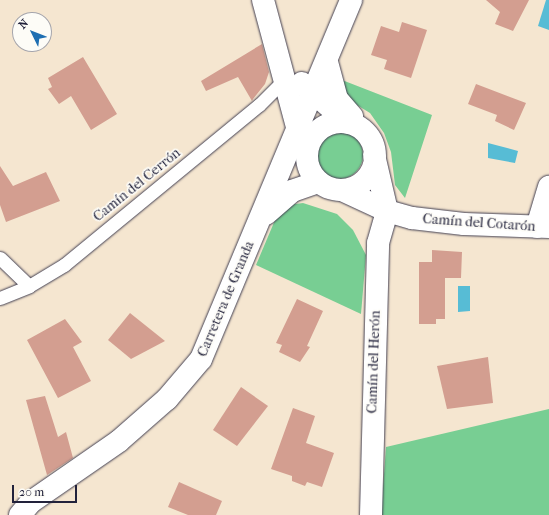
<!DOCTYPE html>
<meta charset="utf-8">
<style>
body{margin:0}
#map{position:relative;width:549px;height:515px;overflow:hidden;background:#f5e6d0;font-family:"IM FELL French Canon",serif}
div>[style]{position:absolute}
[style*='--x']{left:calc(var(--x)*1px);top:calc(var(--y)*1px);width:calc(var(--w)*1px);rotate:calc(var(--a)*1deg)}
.green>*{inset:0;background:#78ce93}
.round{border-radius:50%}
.water>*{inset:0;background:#57bcd5}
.building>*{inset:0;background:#d39e90}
.roads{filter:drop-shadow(0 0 1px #423f51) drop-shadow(0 0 1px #423f51)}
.service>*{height:13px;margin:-6.5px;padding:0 6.5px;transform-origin:6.5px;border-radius:6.5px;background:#fff}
.minor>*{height:22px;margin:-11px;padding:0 11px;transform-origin:11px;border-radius:11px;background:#fff}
.minor>.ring{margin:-11px;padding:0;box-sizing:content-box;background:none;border:22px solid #fff;border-radius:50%}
span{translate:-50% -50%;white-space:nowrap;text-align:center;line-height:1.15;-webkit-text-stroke:3.5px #fdfcf7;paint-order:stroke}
.street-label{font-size:14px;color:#22223b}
.north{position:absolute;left:12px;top:12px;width:40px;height:40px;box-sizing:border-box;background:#fdfcf7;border:1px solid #a5a5ac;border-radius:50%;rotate:313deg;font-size:11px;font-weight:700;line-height:16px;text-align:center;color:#22223b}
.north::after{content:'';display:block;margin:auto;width:14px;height:18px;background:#1f6fb2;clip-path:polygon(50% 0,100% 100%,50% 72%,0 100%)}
.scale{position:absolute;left:12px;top:485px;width:65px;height:18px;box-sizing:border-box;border:2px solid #22223b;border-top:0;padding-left:5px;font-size:12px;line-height:14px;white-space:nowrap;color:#22223b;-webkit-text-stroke:3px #fdfcf7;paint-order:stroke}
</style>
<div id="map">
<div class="green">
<i style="clip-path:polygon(342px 80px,432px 115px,405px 198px,395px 185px,391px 152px,384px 133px,370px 113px,342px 96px)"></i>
<i class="round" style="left:315px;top:131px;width:48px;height:48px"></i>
<i style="clip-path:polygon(303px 203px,337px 214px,353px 230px,366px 255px,361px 314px,256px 265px,278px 213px,288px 205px)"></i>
<i style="clip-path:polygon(549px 409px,549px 515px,381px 515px,386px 447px)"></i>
</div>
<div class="water">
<i style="clip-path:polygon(546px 0,549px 0,549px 30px,538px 26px)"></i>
<i style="clip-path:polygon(488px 143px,518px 151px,515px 163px,488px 158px)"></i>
<i style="clip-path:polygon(458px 286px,470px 286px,470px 311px,458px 312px)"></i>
</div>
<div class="building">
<i style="clip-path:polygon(486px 0,529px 0,513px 31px,495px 24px,500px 12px)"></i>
<i style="clip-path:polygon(402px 22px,427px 30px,411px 78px,384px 69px,387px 60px,371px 55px,381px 26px,399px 32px)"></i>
<i style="clip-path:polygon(262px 44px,269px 72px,265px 84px,253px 99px,252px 101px,238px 77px,206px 91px,201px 81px)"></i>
<i style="clip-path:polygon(83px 57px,117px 114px,91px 130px,71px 96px,59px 104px,48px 89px,52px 87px,48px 78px)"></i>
<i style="clip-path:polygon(476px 84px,526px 103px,514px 130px,495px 121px,497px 115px,468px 104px)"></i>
<i style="clip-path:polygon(0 166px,13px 186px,46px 172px,60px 201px,6px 222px,0 205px)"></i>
<i style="clip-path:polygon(432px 250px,462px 252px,461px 278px,445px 278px,445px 319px,436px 319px,436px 324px,419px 324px,419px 262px,432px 262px)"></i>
<i style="clip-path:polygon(297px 299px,323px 311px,307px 346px,310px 347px,300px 362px,279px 352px,282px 345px,276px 343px)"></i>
<i style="clip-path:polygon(130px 313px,165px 341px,131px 359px,108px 340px)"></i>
<i style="clip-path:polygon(65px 319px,82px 342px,73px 347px,91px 381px,58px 398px,27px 340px)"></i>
<i style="clip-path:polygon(488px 357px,493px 403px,447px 409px,437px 366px)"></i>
<i style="clip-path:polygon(241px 387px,268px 406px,237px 446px,213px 430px)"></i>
<i style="clip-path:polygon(45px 396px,58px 437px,66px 432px,73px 458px,47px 475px,26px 400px)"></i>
<i style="clip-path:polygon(293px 408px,315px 416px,306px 443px,334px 453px,322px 487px,307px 482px,305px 486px,292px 481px,292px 476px,271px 469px)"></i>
<i style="clip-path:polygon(179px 482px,222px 501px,216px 515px,188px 515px,168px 507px)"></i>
</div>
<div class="roads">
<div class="service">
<i style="--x:0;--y:258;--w:40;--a:44"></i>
<i style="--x:0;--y:298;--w:31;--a:-22"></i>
<i style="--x:29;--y:286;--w:41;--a:-31"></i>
<i style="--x:64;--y:265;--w:252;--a:-39.4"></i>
<i style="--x:259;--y:105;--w:35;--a:-45"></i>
</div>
<div class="minor">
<i style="--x:263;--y:0;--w:139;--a:75"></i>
<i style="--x:327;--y:62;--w:38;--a:75"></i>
<i style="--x:337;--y:99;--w:23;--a:49"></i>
<i style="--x:302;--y:83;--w:61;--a:41"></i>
<i class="ring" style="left:307px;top:122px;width:46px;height:46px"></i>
<i style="--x:342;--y:190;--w:50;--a:25"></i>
<i style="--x:387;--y:211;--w:26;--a:16"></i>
<i style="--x:412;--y:218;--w:52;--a:6.6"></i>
<i style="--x:464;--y:224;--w:85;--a:2"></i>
<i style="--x:266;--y:214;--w:35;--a:-41"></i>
<i style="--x:292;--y:191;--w:28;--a:-19"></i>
<i style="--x:537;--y:227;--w:42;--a:-73.3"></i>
<i style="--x:20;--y:515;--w:17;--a:-50"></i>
<i style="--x:31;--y:502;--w:107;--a:-34.7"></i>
<i style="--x:119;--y:441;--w:64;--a:-41.2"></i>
<i style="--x:167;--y:399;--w:52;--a:-49.6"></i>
<i style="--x:201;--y:359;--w:389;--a:-67.3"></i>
<i style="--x:371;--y:515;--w:272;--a:-88.5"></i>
<i style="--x:378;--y:243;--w:33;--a:-74"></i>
<i style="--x:387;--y:211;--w:57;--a:-103.1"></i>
</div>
</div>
<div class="street-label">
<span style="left:137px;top:185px;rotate:-39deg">Camín del Cerrón</span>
<span style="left:479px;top:223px;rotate:4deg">Camín del Cotarón</span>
<span style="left:226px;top:299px;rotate:-67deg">Carretera de Granda</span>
<span style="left:374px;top:362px;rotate:-88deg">Camín del Herón</span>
</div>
<div class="north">N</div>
<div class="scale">20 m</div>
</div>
